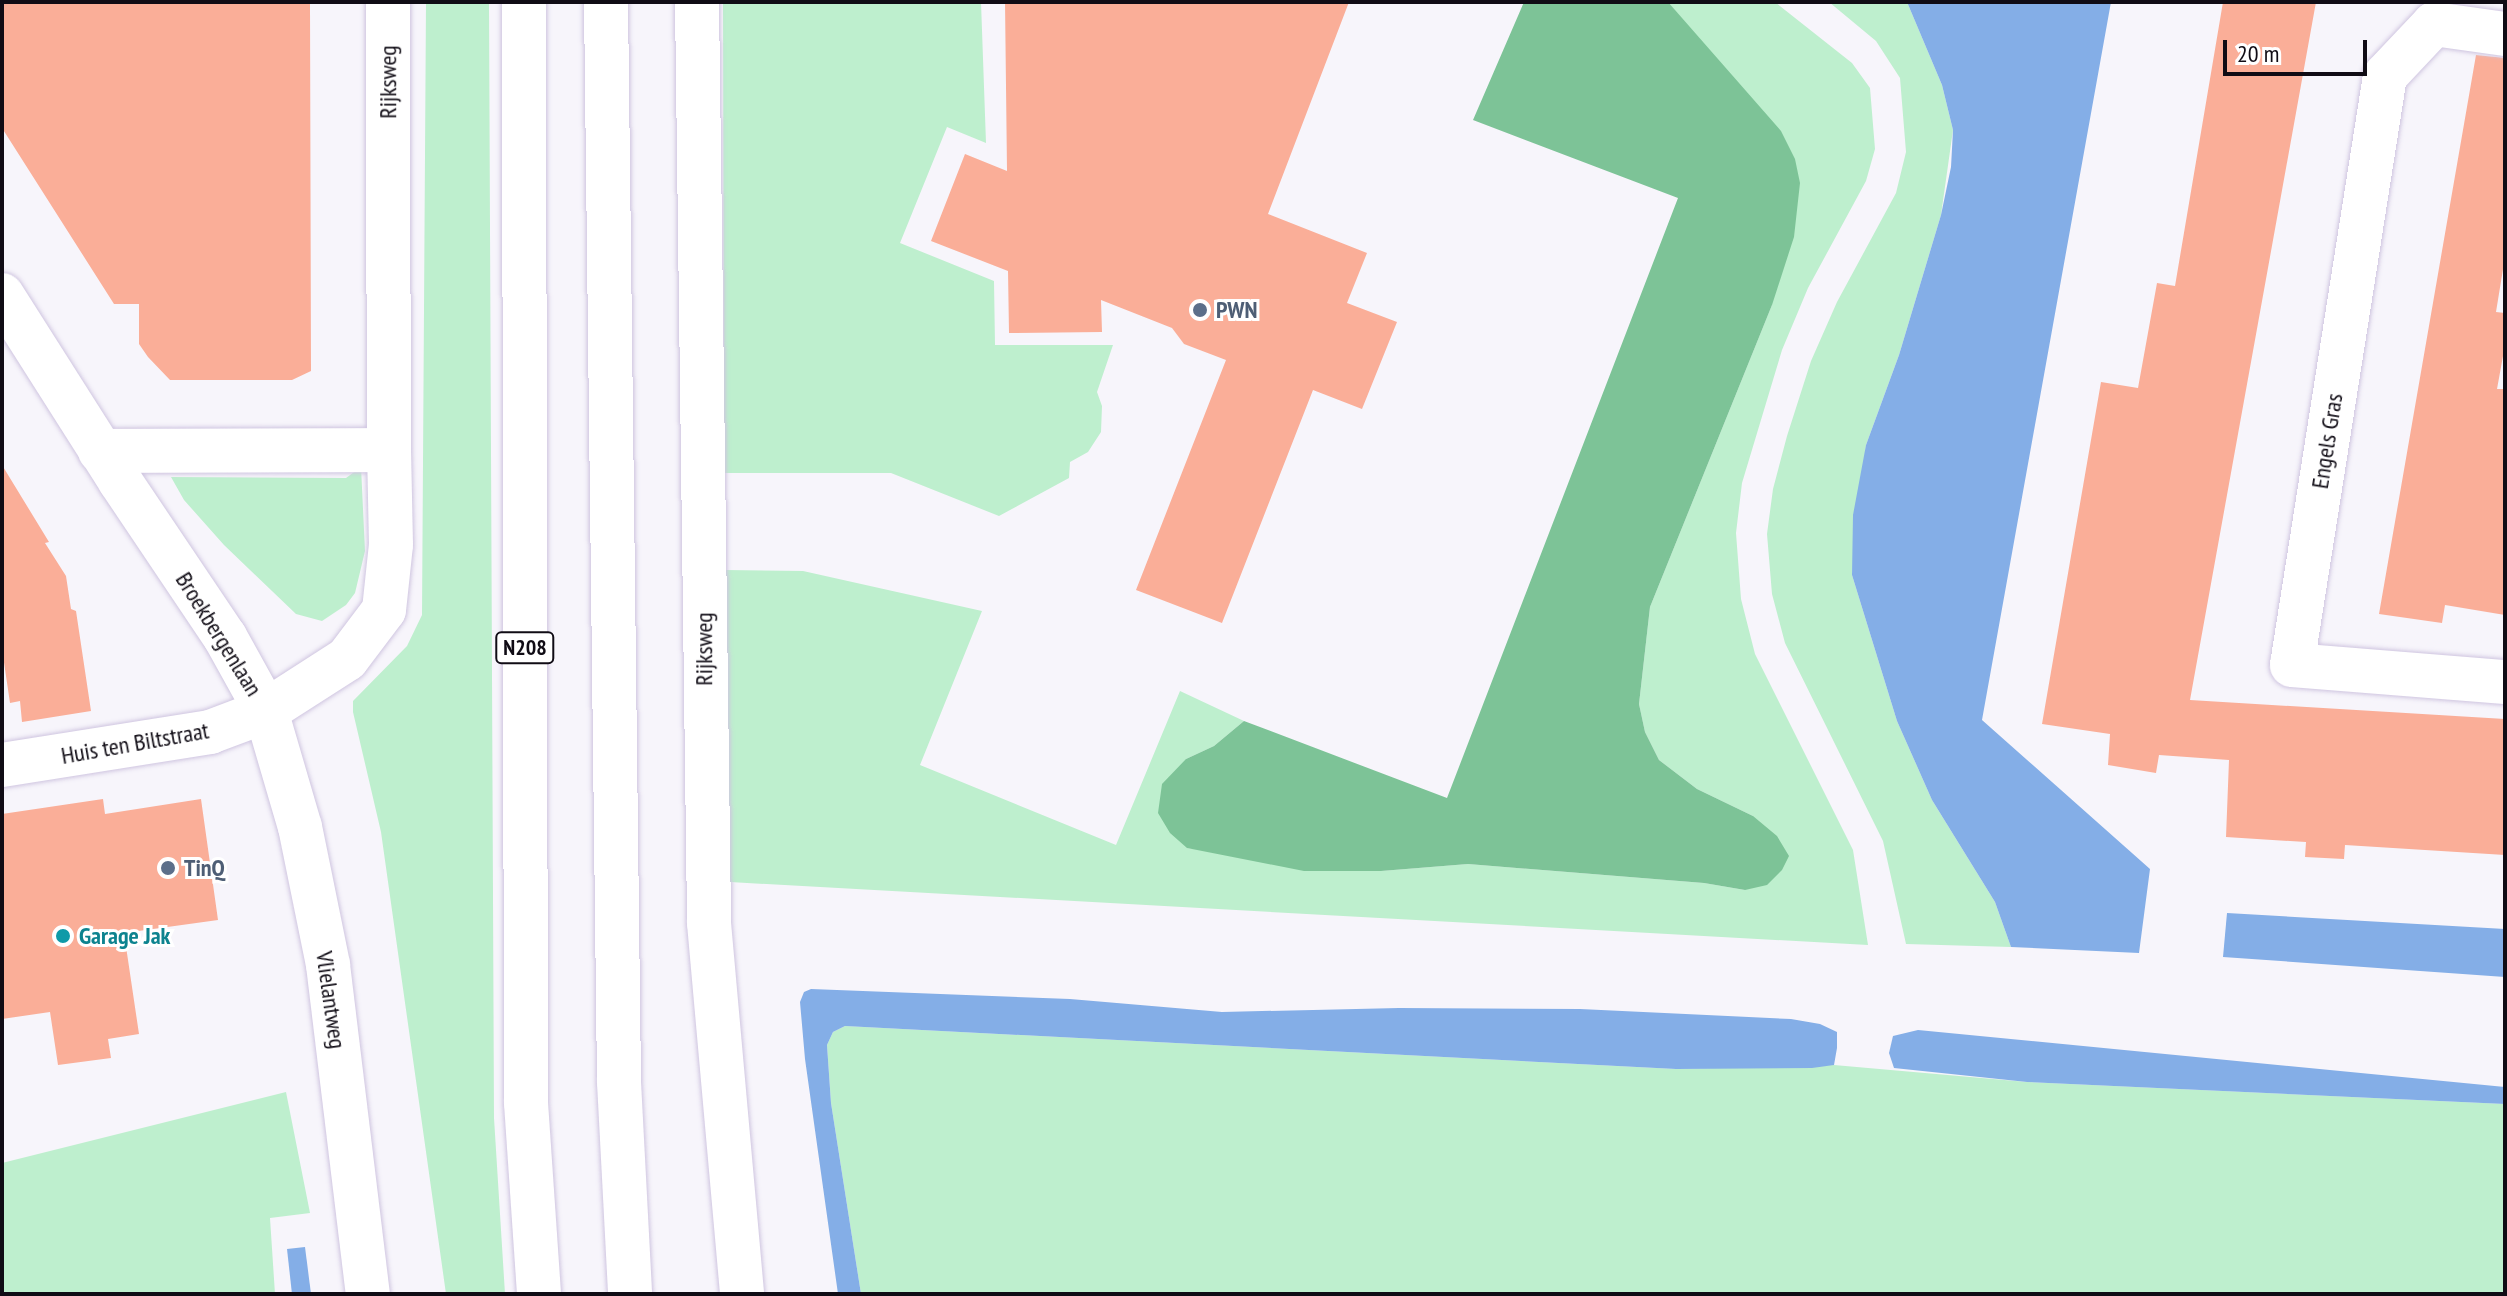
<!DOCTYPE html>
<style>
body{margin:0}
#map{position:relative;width:2507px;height:1296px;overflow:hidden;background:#f7f5fb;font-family:"PT Sans Narrow",sans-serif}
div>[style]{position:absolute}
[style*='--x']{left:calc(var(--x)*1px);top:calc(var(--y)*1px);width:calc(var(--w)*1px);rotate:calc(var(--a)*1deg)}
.green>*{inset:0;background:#beefce}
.forest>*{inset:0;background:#7dc397}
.water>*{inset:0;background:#84aee7}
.building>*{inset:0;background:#faae98}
.roads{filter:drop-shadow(0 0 2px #cfc5e0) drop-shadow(0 0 2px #cfc5e0)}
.minor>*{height:44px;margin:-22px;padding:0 22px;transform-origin:22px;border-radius:22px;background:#fff}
.major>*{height:44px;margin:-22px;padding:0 22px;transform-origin:22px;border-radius:22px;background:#fff}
.dots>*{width:22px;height:22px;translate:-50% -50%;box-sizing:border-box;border:4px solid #fff;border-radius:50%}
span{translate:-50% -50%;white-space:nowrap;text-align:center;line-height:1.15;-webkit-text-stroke:6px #fff;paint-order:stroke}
.shield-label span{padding:2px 6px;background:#fff;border:2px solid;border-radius:6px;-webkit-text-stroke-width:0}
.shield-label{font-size:22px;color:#100c15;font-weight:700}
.street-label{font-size:24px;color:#100c15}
.service-label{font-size:24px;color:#4e5e75;font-weight:700}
.left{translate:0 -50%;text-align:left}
.culture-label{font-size:24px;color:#0d838f;font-weight:700}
.frame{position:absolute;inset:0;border:4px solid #100c15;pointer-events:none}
.scale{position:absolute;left:2223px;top:40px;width:144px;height:36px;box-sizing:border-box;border:4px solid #100c15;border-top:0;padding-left:10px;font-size:24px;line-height:28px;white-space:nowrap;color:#100c15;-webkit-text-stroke:6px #fff;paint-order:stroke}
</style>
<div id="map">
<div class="green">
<i style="clip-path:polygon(426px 2px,489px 2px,494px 1118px,505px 1294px,446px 1294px,381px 832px,353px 712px,353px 701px,407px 646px,422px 615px)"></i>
<i style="clip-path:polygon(723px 2px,981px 2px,986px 143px,947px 127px,900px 243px,994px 281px,995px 345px,1113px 345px,1097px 392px,1102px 406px,1101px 432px,1088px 452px,1070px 462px,1069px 478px,999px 516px,891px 473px,724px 473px)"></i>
<i style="clip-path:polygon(1668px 2px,1775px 2px,1852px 63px,1870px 88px,1875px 149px,1866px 181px,1808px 288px,1782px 350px,1742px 483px,1736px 533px,1741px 599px,1755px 654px,1853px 850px,1868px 945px,730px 882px,724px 570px,803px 571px,982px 611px,920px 765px,1116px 845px,1180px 691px,1244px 721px,1214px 746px,1186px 759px,1187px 848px,1381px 871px,1468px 864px,1704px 883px,1745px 890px,1753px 816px,1697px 789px,1659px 760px,1645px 732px,1639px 704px,1650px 607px,1772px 305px,1697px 38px)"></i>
<i style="clip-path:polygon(1829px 2px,1907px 2px,1942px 85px,1953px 130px,1941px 215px,1899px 355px,1866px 445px,1852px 575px,1897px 721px,1932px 800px,1995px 902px,2011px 947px,1906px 944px,1883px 841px,1785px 643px,1772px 594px,1767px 534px,1773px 489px,1787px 436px,1811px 361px,1837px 302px,1896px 193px,1906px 152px,1900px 78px,1876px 41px)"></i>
<i style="clip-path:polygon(361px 467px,365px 551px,355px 593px,346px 605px,322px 621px,296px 614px,224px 545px,184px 500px,171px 477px,346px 478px)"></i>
<i style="clip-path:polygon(845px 1026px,1676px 1069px,1834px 1065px,2027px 1082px,2505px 1104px,2505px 1294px,861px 1294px,831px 1103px,827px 1045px,833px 1032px)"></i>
<i style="clip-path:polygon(286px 1092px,310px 1213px,270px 1218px,275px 1294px,2px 1294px,2px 1163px)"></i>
</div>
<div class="forest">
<i style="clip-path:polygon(1524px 2px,1668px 2px,1781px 131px,1795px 159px,1800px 183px,1794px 237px,1772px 305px,1650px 607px,1639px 704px,1645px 732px,1659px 760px,1697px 789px,1753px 816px,1777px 836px,1789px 856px,1782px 870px,1767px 885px,1745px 890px,1704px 883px,1468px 864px,1381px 871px,1304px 871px,1187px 848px,1170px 833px,1158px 813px,1162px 784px,1186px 759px,1214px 746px,1244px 721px,1447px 798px,1678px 198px,1473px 120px)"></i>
</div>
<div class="water">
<i style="clip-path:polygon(1907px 2px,2111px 2px,1982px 720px,2150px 869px,2139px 953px,2011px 947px,1995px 902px,1932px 800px,1897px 721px,1852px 575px,1853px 515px,1866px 445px,1899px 355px,1941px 215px,1951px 167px,1953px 130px,1942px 85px)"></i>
<i style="clip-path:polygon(2227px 913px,2505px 929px,2505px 977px,2223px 957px)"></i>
<i style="clip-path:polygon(811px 989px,1070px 999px,1222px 1012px,1399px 1008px,1580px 1009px,1791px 1019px,1820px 1024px,1837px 1032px,1837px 1048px,1834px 1065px,1812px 1068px,1676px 1069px,845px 1026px,833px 1032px,827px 1045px,831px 1103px,861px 1294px,838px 1294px,805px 1059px,800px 1002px,804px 992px)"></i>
<i style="clip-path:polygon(1918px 1030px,2505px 1087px,2505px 1104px,2027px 1082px,1894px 1068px,1889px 1053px,1893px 1036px)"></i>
<i style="clip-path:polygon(305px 1247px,311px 1294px,292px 1294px,287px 1249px)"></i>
</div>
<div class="building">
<i style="clip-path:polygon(2px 2px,310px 2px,311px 371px,292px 380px,170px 380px,148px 357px,139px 344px,139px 304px,114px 304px,2px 128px)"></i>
<i style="clip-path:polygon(1005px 2px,1349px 2px,1268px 214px,1367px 253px,1347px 303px,1397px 322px,1362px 409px,1313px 390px,1222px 623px,1136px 590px,1226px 360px,1184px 344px,1172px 328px,1101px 300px,1102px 332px,1009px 333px,1008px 271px,931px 241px,965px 154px,1007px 171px)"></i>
<i style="clip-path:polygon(2223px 2px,2316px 2px,2190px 700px,2505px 719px,2505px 855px,2345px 845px,2344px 859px,2305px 857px,2306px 842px,2226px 837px,2229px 760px,2159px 755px,2156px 773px,2108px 765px,2110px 734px,2042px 724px,2101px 382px,2138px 388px,2157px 283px,2175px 286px)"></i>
<i style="clip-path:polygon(2476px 55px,2505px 58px,2505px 257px,2496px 312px,2505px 313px,2505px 345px,2497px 389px,2505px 389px,2505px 615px,2445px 605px,2442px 623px,2379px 614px)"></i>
<i style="clip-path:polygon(2px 465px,49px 542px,45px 543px,66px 576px,71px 609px,76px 611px,91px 711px,22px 722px,20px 701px,10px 703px,2px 649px)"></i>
<i style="clip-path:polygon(103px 799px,105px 814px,201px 799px,218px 920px,124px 933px,139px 1034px,108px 1039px,111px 1058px,58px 1065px,50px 1012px,2px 1019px,2px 814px)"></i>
</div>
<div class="roads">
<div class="minor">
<i style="--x:388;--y:2;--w:448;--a:89.9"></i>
<i style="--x:697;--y:2;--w:921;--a:89.25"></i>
<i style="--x:709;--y:923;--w:372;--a:84.9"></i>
<i style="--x:2505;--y:34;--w:72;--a:-172"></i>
<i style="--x:2434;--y:24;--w:71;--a:133.3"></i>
<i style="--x:2385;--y:76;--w:596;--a:98.97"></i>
<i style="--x:2292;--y:665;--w:214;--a:4.6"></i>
<i style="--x:2;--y:765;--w:211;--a:-9"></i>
<i style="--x:210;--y:732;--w:60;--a:-20.6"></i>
<i style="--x:266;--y:711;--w:96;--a:-32.7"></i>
<i style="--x:347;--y:659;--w:61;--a:-52.9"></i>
<i style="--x:384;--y:610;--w:65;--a:-83.9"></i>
<i style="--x:391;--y:545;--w:95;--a:-91.2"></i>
<i style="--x:389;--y:450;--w:289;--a:179.8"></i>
</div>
<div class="major">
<i style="--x:524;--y:2;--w:1101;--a:89.9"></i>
<i style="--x:526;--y:1103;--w:191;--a:86.1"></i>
<i style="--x:606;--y:2;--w:1080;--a:89.31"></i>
<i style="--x:619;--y:1082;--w:212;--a:87"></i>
<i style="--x:2;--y:295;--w:220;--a:57.6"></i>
<i style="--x:120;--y:481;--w:188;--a:56.1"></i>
<i style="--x:225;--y:637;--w:85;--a:61"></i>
<i style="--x:266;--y:711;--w:121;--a:73.7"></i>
<i style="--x:300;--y:827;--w:141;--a:78.5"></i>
<i style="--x:328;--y:965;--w:331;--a:83.1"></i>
</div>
</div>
<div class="dots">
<i style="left:1200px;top:310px;background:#5c6f8a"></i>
<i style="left:168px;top:868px;background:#5c6f8a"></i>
<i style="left:63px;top:936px;background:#0f9aa8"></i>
</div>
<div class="shield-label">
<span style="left:525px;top:648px">N208</span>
</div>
<div class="street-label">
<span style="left:388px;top:82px;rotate:-90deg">Rijksweg</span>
<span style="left:2327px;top:441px;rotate:-81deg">Engels Gras</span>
<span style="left:219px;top:634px;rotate:58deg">Broekbergenlaan</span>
<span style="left:704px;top:649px;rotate:-90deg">Rijksweg</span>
<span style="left:135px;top:743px;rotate:-10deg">Huis ten Biltstraat</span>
<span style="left:331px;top:1000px;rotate:82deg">Vlielantweg</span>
</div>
<div class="service-label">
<span class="left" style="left:1216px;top:310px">PWN</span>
<span class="left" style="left:184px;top:868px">TinQ</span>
</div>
<div class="culture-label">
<span class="left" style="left:79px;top:936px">Garage Jak</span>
</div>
<div class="frame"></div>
<div class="scale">20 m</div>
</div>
